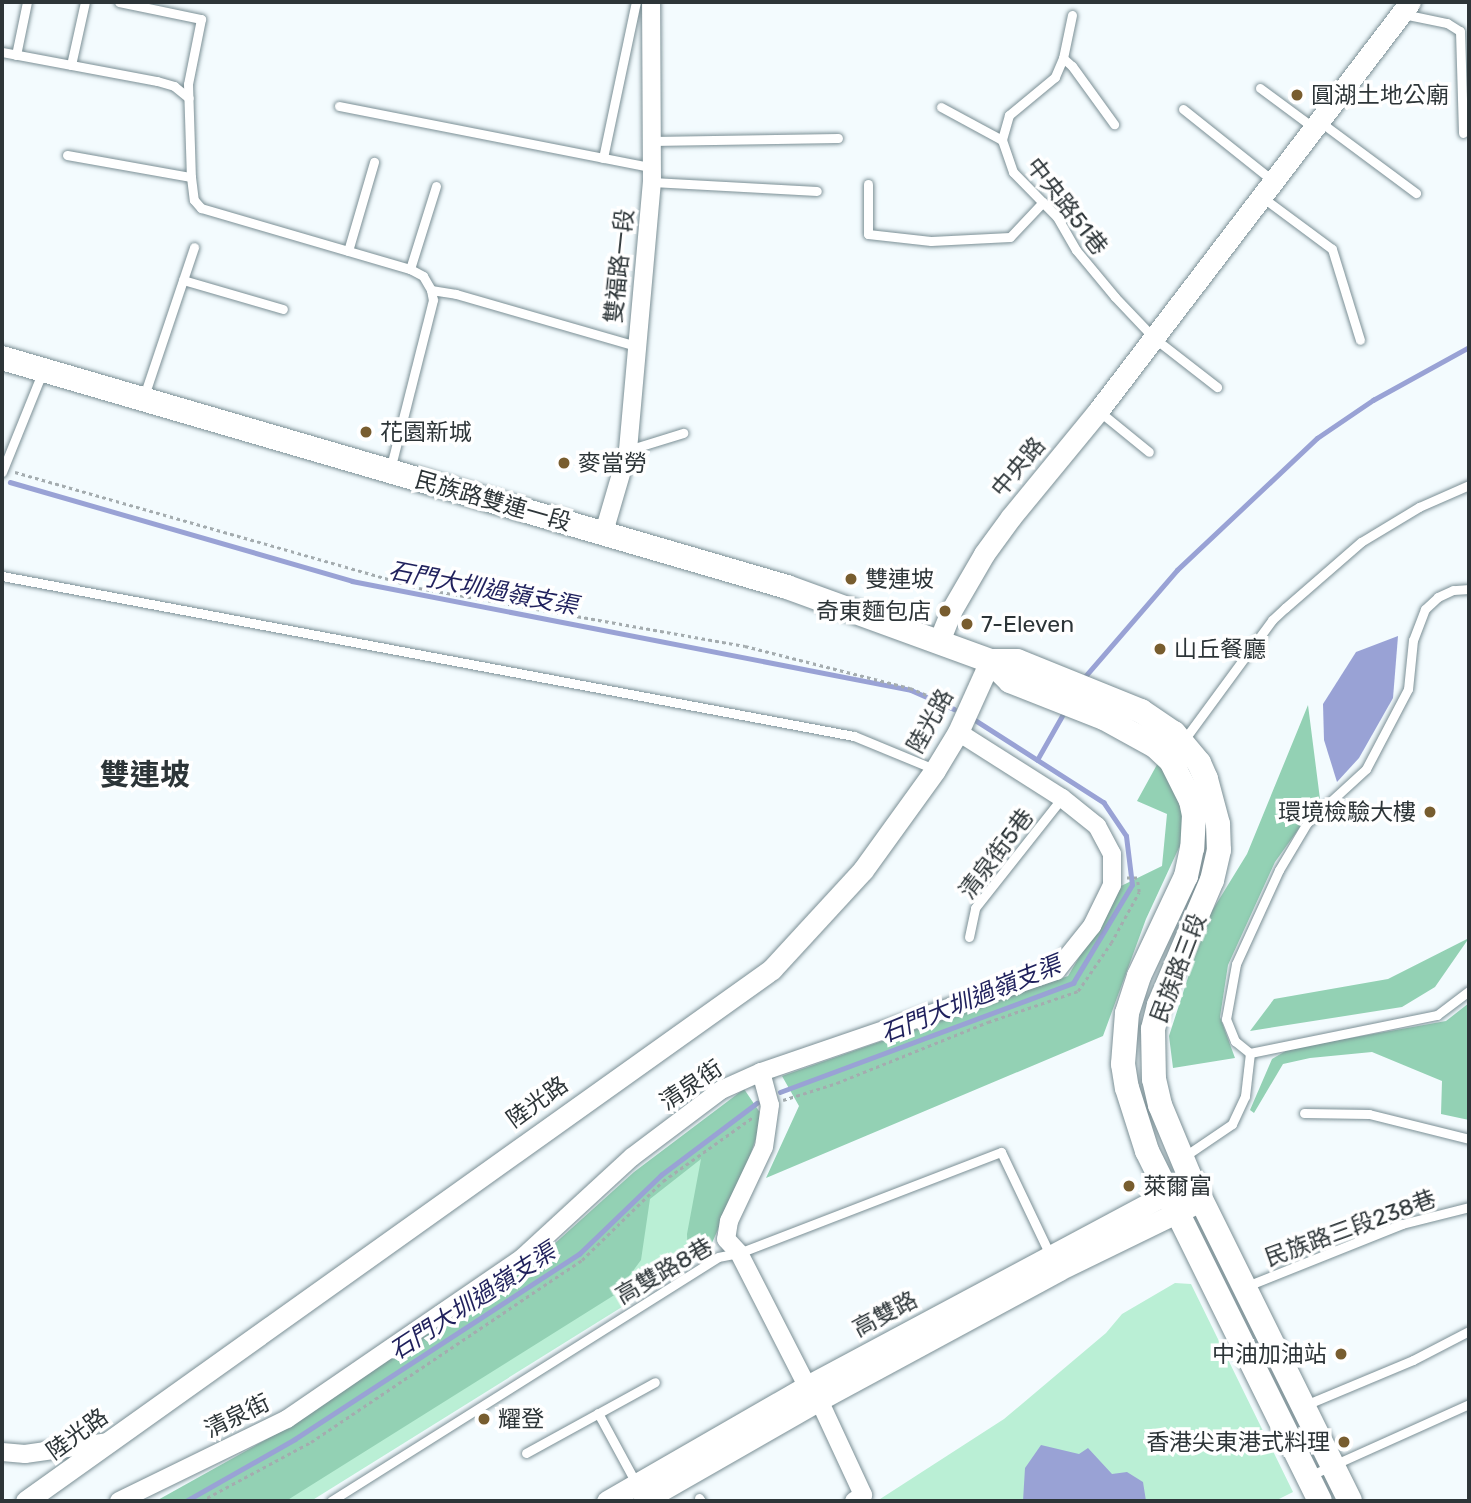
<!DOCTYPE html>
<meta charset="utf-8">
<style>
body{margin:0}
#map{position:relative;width:1471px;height:1503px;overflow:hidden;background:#f3fbfe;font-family:Rubik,"Noto Sans TC",sans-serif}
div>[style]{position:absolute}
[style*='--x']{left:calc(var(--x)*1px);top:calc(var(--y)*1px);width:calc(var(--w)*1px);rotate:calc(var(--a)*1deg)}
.green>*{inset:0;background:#baefd5}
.forest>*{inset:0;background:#93d1b4}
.water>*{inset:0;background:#99a2d5}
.stream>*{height:4.5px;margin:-2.25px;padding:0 2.25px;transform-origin:2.25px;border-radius:2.25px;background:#99a2d5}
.path>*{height:2.5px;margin-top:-1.25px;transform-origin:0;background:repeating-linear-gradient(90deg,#a4acaf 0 3.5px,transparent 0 7px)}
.roads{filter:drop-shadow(0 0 2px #7b8f95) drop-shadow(0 0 2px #7b8f95)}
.service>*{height:9px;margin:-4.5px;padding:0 4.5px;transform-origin:4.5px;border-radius:4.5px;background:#fff}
.minor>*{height:18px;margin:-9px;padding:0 9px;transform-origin:9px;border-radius:9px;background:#fff}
.tertiary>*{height:21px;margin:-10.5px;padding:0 10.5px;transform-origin:10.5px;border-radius:10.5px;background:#fff}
.secondary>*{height:24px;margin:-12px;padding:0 12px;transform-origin:12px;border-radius:12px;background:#fff}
.dots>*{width:19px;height:19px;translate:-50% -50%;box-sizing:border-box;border:4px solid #fff;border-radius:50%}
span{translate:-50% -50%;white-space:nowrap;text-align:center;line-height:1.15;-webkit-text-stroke:7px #fff;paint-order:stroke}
.poi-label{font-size:23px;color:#2d3538}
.left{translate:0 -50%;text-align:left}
.right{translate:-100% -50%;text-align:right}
.street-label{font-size:23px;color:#2d3538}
.water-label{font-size:24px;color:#1f205c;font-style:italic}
.district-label{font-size:30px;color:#2d3538;font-weight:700}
.frame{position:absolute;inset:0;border:4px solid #2d3538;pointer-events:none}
</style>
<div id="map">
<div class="green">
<i style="clip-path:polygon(735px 1125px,749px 1159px,707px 1254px,311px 1501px,194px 1501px)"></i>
<i style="clip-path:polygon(1175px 1283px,1191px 1284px,1293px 1492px,1275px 1501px,877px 1501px,1004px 1419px,1106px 1333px,1122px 1314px)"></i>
</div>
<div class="forest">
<i style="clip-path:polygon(1308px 705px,1320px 799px,1275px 862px,1228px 965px,1220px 1017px,1235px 1058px,1173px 1068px,1169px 1036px,1207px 919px,1247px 854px)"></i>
<i style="clip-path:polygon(1159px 761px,1181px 795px,1183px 839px,1146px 919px,1103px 1036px,766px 1178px,799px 1106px,782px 1076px,1068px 976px,1121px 886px,1162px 866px,1167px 814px,1137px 801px)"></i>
<i style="clip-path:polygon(1469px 938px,1435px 987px,1402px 1007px,1250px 1031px,1274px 999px,1388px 979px)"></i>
<i style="clip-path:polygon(1469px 1003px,1469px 1120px,1441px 1114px,1442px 1081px,1372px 1052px,1310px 1058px,1283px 1064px,1254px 1113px,1250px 1110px,1272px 1059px,1289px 1049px,1446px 1021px)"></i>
<i style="clip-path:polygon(744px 1089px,763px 1117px,749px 1159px,707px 1254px,688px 1266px,687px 1234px,701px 1159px,650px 1199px,641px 1260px,616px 1294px,286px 1501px,156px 1501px,294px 1424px,532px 1264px,634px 1172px)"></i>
</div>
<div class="water">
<i style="clip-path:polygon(1398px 636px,1393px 698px,1359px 758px,1337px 782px,1324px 740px,1323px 704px,1356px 652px)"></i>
<i style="clip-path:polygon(1041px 1445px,1079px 1454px,1088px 1448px,1112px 1474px,1127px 1472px,1143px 1482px,1146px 1501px,1023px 1501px,1025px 1468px)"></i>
</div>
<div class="stream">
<i style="--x:10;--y:482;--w:356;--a:16.1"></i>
<i style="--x:352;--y:581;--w:570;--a:11.03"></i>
<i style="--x:911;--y:690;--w:47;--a:23.8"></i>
<i style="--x:1082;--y:680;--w:145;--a:-49.2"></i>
<i style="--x:1177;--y:570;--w:192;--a:-43.3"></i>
<i style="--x:1317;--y:438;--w:68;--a:-34.2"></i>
<i style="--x:1373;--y:400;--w:110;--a:-28.9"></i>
<i style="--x:1037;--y:760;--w:51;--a:-60.4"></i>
<i style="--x:780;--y:1092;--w:313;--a:-20.4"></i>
<i style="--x:1073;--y:983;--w:114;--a:-59"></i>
<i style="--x:1132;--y:885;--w:49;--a:-97"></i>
<i style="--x:1126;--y:836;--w:40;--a:-124"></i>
<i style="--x:1104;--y:803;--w:158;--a:-147.4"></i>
<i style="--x:186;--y:1501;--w:125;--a:-29.6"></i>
<i style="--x:295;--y:1439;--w:339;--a:-33.1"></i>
<i style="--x:579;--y:1254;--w:114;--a:-43.9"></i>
<i style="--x:661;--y:1175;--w:120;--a:-36.9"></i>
</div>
<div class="path">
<i style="--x:15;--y:472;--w:420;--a:16"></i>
<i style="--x:419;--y:588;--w:331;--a:10.1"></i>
<i style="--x:745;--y:646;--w:170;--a:14.3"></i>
<i style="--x:910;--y:688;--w:44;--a:22.5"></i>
<i style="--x:783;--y:1100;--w:57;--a:-17.5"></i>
<i style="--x:837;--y:1083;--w:163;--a:-22"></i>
<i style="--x:988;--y:1022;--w:95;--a:-19"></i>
<i style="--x:1078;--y:991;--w:58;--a:-55.5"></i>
<i style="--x:1111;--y:943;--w:58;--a:-61.2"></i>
<i style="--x:1139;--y:892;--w:14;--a:-98"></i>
<i style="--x:1137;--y:878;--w:10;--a:180"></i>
<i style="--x:201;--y:1501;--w:125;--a:-28.2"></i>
<i style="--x:311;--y:1442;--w:326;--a:-33.9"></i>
<i style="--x:582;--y:1260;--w:113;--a:-44.3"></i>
<i style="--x:663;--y:1181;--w:110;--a:-35.4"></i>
</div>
<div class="roads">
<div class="service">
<i style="--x:119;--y:2;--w:84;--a:11.7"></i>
<i style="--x:201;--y:19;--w:66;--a:101.3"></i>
<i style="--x:188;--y:84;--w:93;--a:88.2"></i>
<i style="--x:191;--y:177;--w:23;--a:83"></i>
<i style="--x:194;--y:200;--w:11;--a:49"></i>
<i style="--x:201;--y:208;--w:218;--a:16.3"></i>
<i style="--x:410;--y:269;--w:15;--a:28"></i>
<i style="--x:423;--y:276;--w:16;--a:60"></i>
<i style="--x:431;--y:290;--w:10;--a:79"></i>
<i style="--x:433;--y:300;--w:175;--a:104.2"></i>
<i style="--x:1403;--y:14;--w:45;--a:11.6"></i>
<i style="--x:1447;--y:23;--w:15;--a:32"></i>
<i style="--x:1460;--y:31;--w:102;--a:88.3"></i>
<i style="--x:1072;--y:15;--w:44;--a:101.8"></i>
<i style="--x:1063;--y:58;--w:21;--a:113"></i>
<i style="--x:1055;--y:77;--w:60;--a:140.4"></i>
<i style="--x:1009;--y:115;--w:26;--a:106"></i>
<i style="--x:1002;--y:140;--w:34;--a:71"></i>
<i style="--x:1013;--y:172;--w:63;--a:45.6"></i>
<i style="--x:1057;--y:217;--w:38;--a:60"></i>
<i style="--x:1076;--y:250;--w:61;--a:50.3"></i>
<i style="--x:1115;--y:297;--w:57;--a:46.4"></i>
<i style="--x:1154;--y:338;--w:80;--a:37.9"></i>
<i style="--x:2;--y:52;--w:158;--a:10.6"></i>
<i style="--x:157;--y:81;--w:18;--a:16"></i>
<i style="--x:174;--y:86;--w:19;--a:39"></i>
<i style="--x:16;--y:55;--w:54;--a:-78.3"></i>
<i style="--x:1063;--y:58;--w:12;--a:42"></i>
<i style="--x:1072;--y:66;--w:72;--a:54.1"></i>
<i style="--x:71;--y:65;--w:65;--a:-77.5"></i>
<i style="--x:1260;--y:88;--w:67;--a:36.5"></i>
<i style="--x:339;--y:106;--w:318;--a:11.1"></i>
<i style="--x:941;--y:107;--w:69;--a:28.4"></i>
<i style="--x:1183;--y:109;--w:114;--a:38.6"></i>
<i style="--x:1319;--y:121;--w:121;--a:36.6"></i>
<i style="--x:652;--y:141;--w:186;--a:-0.9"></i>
<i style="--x:67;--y:155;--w:126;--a:10.1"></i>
<i style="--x:603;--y:158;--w:159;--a:-78.1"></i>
<i style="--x:652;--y:182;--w:165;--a:3.1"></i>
<i style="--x:868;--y:184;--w:50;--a:90"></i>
<i style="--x:868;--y:234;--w:63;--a:6.3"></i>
<i style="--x:931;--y:241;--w:79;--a:-2.9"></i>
<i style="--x:1010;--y:237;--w:48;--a:-46.7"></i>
<i style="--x:1262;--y:197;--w:87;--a:36.6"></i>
<i style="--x:1332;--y:249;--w:95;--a:72.9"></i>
<i style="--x:348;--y:251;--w:93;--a:-73.7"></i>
<i style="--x:410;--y:269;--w:87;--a:-72.6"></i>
<i style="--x:183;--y:280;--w:104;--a:16.2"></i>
<i style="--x:431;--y:290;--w:25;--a:9"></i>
<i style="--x:456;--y:294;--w:187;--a:16.1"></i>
<i style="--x:144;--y:396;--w:157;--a:-71.4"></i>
<i style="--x:1100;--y:412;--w:63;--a:39.2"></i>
<i style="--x:628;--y:450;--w:58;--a:-17.2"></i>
<i style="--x:2;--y:472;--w:107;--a:-68"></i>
<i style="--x:2;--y:576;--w:867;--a:10.64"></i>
<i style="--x:854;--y:736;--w:87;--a:22.4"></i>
<i style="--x:1469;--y:589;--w:16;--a:176"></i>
<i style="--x:1453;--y:590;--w:17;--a:155"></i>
<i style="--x:1438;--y:597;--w:18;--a:137"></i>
<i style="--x:1425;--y:609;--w:33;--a:111"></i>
<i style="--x:1413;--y:640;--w:49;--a:95.8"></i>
<i style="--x:1408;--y:689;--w:90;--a:117.7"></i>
<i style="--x:1366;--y:769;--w:80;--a:137.5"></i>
<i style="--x:1307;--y:823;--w:55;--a:120.8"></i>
<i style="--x:1279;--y:870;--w:103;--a:114.6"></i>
<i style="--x:1236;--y:964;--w:56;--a:100.3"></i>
<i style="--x:1226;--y:1019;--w:24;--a:68"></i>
<i style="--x:1235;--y:1041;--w:19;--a:39"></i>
<i style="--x:1250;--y:1053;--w:191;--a:-11.5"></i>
<i style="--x:1437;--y:1015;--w:40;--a:-37"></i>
<i style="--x:1184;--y:740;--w:149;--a:-53.7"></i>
<i style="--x:1272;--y:620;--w:18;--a:-43"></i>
<i style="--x:1285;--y:608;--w:101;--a:-41"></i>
<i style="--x:1361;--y:542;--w:68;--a:-31.1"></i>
<i style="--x:1419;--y:507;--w:55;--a:-23.7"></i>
<i style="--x:969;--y:937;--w:30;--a:-78"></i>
<i style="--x:975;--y:908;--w:140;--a:-51.7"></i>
<i style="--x:1304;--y:1113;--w:65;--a:0.9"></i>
<i style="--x:1369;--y:1114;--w:103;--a:14"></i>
<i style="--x:1185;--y:1156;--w:57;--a:-34.2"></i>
<i style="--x:1232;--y:1124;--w:31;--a:-65"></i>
<i style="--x:1245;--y:1096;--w:43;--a:-83.4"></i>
<i style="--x:1247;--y:1286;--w:167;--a:-21.8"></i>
<i style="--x:1402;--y:1224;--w:69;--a:-14.2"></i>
<i style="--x:1303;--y:1406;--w:119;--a:-22.7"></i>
<i style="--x:1413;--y:1360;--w:63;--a:-27.4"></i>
<i style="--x:598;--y:1413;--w:80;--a:61.5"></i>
<i style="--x:526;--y:1453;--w:147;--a:-28.8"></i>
<i style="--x:1309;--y:1476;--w:175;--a:-24.2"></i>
<i style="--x:699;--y:1498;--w:4;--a:56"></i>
<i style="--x:331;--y:1501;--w:457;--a:-32.2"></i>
<i style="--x:718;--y:1257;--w:21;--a:-11"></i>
<i style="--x:739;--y:1253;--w:281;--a:-21.1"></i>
<i style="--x:1001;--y:1152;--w:116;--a:64.5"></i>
</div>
<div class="minor">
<i style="--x:604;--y:532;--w:85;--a:-73.7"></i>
<i style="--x:628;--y:450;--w:269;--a:-84.9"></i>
<i style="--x:652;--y:182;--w:180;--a:-90.3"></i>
<i style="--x:761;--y:1072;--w:34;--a:75"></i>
<i style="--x:770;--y:1105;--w:42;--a:98.1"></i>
<i style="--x:764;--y:1147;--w:82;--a:115.3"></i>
<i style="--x:729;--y:1221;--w:18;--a:99"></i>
<i style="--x:726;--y:1239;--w:19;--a:47"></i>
<i style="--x:739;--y:1253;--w:149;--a:62.9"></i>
<i style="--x:807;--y:1386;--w:18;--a:49"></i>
<i style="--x:819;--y:1400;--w:105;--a:65.1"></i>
<i style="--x:863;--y:1495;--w:11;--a:146"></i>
<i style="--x:2;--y:1452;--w:23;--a:5"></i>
<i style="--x:25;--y:1454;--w:85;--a:-8.1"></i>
<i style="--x:119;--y:1501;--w:187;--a:-26"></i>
<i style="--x:287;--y:1419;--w:285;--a:-34.4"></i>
<i style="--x:522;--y:1258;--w:149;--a:-42.6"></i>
<i style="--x:632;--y:1157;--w:111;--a:-37"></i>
<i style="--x:721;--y:1090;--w:44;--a:-24.2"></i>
<i style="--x:761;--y:1072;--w:312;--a:-18.9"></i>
<i style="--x:1056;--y:971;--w:58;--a:-51.3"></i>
<i style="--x:1092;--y:926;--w:46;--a:-64"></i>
<i style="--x:1112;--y:885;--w:31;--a:-90"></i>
<i style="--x:1112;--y:854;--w:32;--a:-118"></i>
<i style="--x:1097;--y:826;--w:45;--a:-141.3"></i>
<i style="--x:1062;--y:798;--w:123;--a:-147.6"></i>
</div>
<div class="tertiary">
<i style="--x:939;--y:641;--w:32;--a:-68"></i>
<i style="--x:951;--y:611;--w:66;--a:-59.9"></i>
<i style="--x:984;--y:554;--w:46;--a:-53.9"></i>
<i style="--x:1011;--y:517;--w:137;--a:-50.6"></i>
<i style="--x:1098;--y:411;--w:514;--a:-52.66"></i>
<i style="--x:26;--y:1501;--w:916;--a:-35.49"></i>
<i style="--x:772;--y:969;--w:134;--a:-47.4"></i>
<i style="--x:863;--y:870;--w:123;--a:-54.2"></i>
<i style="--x:935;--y:770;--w:44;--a:-58.8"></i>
<i style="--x:958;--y:732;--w:78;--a:-65.7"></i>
<i style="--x:607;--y:1501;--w:231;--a:-29.9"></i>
<i style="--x:807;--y:1386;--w:409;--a:-28.1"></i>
<i style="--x:1168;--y:1193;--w:27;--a:-36"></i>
<i style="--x:643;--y:1501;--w:203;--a:-29.8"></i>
<i style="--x:819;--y:1400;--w:273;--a:-28.4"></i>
<i style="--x:1059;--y:1270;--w:148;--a:-26"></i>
</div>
<div class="secondary">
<i style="--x:2;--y:358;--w:818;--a:16.26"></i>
<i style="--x:787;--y:587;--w:216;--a:20"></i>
<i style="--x:990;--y:661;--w:27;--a:0"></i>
<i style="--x:1017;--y:661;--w:134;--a:22"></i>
<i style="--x:1141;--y:711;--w:40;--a:34"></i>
<i style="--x:1174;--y:733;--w:39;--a:50"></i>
<i style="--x:1199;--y:763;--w:17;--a:66"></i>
<i style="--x:1206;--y:779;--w:47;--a:75.1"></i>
<i style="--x:1218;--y:824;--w:26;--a:88"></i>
<i style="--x:1219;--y:850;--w:31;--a:103"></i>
<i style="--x:1212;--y:880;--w:136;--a:113"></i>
<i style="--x:1159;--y:1005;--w:25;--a:104"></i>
<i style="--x:1153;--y:1029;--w:50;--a:88.9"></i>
<i style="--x:1154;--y:1079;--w:27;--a:77"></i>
<i style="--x:1160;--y:1105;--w:78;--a:67.4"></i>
<i style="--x:1190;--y:1177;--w:361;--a:63.7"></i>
<i style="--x:990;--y:661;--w:28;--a:45"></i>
<i style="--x:1010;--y:681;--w:101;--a:21.5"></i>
<i style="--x:1104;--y:718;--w:58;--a:28.8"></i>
<i style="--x:1155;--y:746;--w:22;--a:43"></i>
<i style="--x:1171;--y:761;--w:45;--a:63.4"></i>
<i style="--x:1191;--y:801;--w:14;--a:78"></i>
<i style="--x:1194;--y:815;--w:33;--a:93"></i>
<i style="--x:1192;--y:848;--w:29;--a:102"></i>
<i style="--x:1186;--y:876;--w:110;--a:115.2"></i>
<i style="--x:1139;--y:976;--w:39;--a:108"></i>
<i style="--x:1127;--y:1013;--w:51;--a:94.5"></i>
<i style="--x:1123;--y:1064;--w:24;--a:81"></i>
<i style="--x:1127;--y:1088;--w:66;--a:72.4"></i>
<i style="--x:1147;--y:1151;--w:390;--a:63.7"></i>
</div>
</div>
<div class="dots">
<i style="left:1297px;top:95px;background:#785d2f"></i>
<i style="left:366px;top:432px;background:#785d2f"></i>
<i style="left:564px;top:463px;background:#785d2f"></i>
<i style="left:851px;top:579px;background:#785d2f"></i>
<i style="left:945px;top:611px;background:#785d2f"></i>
<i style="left:967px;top:624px;background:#785d2f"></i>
<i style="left:1160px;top:649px;background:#785d2f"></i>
<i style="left:1430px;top:812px;background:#785d2f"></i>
<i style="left:1129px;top:1186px;background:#785d2f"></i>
<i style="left:1341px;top:1354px;background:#785d2f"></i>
<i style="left:484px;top:1419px;background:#785d2f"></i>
<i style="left:1344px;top:1442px;background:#785d2f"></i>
</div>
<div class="poi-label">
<span class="left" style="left:1311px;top:95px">圓湖土地公廟</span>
<span class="left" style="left:380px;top:432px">花園新城</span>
<span class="left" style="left:578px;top:463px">麥當勞</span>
<span class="left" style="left:865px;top:579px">雙連坡</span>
<span class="right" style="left:931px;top:611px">奇東麵包店</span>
<span class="left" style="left:981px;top:624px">7-Eleven</span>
<span class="left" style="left:1174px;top:649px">山丘餐廳</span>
<span class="right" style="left:1416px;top:812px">環境檢驗大樓</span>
<span class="left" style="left:1143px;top:1186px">萊爾富</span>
<span class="right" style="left:1327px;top:1354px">中油加油站</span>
<span class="left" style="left:498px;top:1419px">耀登</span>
<span class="right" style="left:1330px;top:1442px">香港尖東港式料理</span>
</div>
<div class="street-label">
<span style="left:1067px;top:206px;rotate:52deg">中央路51巷</span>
<span style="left:619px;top:266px;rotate:-84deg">雙福路一段</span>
<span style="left:1018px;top:467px;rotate:-50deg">中央路</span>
<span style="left:493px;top:501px;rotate:16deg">民族路雙連一段</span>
<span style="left:930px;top:721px;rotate:-61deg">陸光路</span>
<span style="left:996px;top:854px;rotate:-53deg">清泉街5巷</span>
<span style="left:1178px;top:968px;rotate:-69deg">民族路三段</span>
<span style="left:691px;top:1085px;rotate:-34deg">清泉街</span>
<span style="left:537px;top:1102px;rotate:-36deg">陸光路</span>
<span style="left:1350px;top:1228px;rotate:-20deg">民族路三段238巷</span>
<span style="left:664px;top:1271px;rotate:-30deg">高雙路8巷</span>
<span style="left:885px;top:1314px;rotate:-28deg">高雙路</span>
<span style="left:237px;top:1416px;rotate:-26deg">清泉街</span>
<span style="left:77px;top:1434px;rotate:-36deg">陸光路</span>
</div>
<div class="water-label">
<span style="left:483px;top:589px;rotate:11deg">石門大圳過嶺支渠</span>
<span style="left:971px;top:1000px;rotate:-22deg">石門大圳過嶺支渠</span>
<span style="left:473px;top:1302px;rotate:-33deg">石門大圳過嶺支渠</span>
</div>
<div class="district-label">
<span style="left:145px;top:775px">雙連坡</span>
</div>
<div class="frame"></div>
</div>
